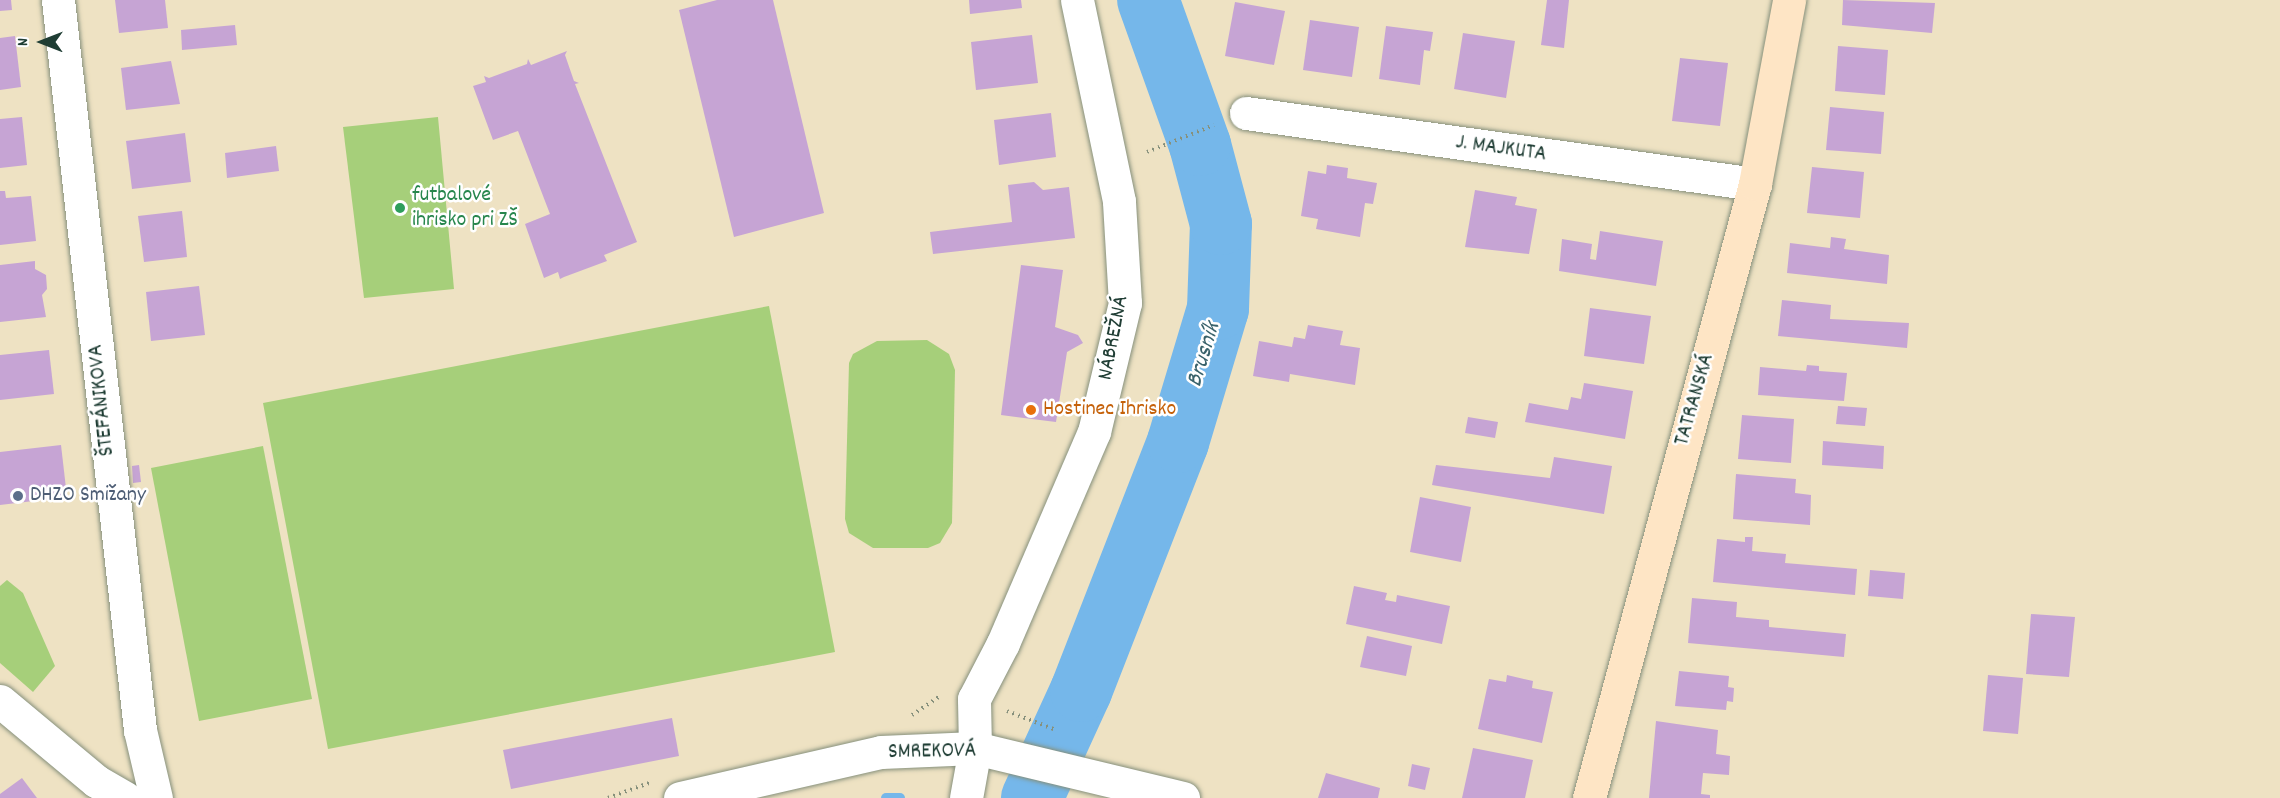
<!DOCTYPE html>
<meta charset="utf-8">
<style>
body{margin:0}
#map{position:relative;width:2280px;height:798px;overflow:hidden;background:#eee2c3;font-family:Dekko,sans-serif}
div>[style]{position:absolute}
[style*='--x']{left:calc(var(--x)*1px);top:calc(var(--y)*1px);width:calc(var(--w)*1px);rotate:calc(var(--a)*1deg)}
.green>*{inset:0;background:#a6cf7a}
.stream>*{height:10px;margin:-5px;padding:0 5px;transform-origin:5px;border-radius:5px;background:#75b7ea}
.river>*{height:62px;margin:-31px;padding:0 31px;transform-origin:31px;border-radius:31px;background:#75b7ea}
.building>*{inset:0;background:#c6a4d4}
.path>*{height:4px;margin-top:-2px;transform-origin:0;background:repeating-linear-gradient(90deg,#86907c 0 1.5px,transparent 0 6px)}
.roads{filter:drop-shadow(0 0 2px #86907c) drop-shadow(0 0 2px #86907c)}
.minor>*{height:33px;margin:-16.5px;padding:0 16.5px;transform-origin:16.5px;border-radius:16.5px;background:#fff}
.secondary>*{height:33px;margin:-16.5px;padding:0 16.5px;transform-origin:16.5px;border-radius:16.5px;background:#fee5c5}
.dots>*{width:16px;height:16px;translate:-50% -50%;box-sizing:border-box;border:3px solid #fff;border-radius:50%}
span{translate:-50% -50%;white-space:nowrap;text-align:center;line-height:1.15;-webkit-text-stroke:5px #fff;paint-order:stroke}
.street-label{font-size:22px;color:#1f3d34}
.leisure-label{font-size:22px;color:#27864d}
.left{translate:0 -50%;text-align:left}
.food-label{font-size:22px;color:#c56008}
.service-label{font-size:22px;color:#4e5e75}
.water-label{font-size:24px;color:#39626b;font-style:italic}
.north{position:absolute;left:12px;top:12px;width:60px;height:60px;-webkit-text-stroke:4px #fff;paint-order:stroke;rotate:270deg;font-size:16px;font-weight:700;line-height:24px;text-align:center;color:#1f3d34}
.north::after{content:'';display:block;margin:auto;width:21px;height:27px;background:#1f3d34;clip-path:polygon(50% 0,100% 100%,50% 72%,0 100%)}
</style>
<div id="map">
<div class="green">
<i style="clip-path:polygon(438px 117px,454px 289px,364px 298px,343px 127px)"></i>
<i style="clip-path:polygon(769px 306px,835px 652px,328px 749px,263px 403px)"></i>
<i style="clip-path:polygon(927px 340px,949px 354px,955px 370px,952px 523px,940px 543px,928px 548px,873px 548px,849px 533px,845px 519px,849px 363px,853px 354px,877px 341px)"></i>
<i style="clip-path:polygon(263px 446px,312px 699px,199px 721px,151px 468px)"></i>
<i style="clip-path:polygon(7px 580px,23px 593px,55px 666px,33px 692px,0 663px,0 586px)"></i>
</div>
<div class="stream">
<i style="--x:886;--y:798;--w:14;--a:0"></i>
</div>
<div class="river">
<i style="--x:1032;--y:798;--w:118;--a:-65.4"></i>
<i style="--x:1081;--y:691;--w:267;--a:-68.7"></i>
<i style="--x:1178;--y:442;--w:139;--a:-73.3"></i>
<i style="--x:1218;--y:309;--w:85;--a:-88"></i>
<i style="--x:1221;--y:224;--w:82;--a:-104.9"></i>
<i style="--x:1200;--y:145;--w:154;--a:-109.7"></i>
</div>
<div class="building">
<i style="clip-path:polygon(0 0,11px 0,12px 10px,0 11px)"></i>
<i style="clip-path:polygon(115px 0,165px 0,168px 28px,119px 33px)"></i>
<i style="clip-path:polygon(717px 0,773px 0,824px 213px,734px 237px,679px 10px)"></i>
<i style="clip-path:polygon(969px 0,1021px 0,1022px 8px,970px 14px)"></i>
<i style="clip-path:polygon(1547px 0,1569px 0,1564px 48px,1541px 45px)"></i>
<i style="clip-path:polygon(1843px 0,1935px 3px,1932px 33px,1842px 25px)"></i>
<i style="clip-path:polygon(1235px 2px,1285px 11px,1274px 65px,1225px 56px)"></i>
<i style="clip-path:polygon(1310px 20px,1359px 27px,1352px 77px,1303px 70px)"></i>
<i style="clip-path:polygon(235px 25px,237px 45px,182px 50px,181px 30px)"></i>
<i style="clip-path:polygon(1386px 26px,1433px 32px,1430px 51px,1424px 50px,1420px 85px,1379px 79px)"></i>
<i style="clip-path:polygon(1463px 33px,1515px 41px,1506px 98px,1454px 89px)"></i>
<i style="clip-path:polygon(1032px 35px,1038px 83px,976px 90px,971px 42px)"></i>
<i style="clip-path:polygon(15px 36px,21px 87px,0 90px,0 38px)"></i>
<i style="clip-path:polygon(1838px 46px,1888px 50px,1885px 95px,1835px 91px)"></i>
<i style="clip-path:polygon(567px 51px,565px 55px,574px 81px,579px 83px,575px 84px,637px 242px,604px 255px,607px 261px,564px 277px,560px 279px,558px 272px,544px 278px,525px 224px,550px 214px,518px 131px,493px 140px,473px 86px,486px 82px,484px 76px,489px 78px,527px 64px,528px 59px,531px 65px)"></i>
<i style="clip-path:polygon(1680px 58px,1728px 63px,1720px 126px,1672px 121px)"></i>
<i style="clip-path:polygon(171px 61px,180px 104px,126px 110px,121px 68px)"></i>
<i style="clip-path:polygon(1830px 107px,1884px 112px,1881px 154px,1826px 150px)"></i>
<i style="clip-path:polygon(1051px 113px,1056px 157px,999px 165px,994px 120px)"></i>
<i style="clip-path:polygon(22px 117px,27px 165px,0 168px,0 119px)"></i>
<i style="clip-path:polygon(185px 133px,191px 182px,132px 189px,126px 141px)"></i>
<i style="clip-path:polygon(276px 146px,279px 171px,227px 178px,225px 153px)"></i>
<i style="clip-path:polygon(1327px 165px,1348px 168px,1347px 178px,1377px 183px,1373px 204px,1365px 203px,1360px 237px,1316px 229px,1318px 219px,1301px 216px,1308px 171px,1326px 174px)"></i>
<i style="clip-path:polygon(1812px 167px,1864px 172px,1860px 218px,1807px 213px)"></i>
<i style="clip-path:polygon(1034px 182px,1043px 190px,1069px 187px,1075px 238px,933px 254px,930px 232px,1012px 222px,1008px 185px)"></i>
<i style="clip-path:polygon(1475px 190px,1517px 197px,1515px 205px,1537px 209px,1529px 254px,1465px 247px)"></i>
<i style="clip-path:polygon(0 191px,5px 191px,6px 198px,31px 196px,36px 241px,0 245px)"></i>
<i style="clip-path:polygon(182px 211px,187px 257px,144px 262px,138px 216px)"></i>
<i style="clip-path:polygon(1600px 231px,1663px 241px,1656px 286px,1559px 271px,1562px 239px,1592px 244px,1590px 259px,1596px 260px)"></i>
<i style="clip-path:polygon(1831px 237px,1846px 239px,1844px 249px,1889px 255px,1887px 284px,1787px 273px,1790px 243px,1830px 248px)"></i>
<i style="clip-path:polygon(35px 261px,35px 269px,46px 275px,47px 289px,42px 295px,46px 317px,0 322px,0 265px)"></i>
<i style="clip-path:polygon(1021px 265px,1063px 270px,1055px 327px,1078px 335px,1083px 343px,1067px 352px,1056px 422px,1001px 415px)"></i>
<i style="clip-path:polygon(199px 286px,205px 335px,151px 341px,146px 292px)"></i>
<i style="clip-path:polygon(1782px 300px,1831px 305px,1830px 319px,1909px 323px,1907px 348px,1778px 336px)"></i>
<i style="clip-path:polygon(1590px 308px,1651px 316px,1644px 364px,1584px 356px)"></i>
<i style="clip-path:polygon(1308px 325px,1343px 331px,1340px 345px,1360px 348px,1355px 385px,1290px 374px,1289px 382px,1253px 376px,1259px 341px,1292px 347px,1294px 337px,1305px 339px)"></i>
<i style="clip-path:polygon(49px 350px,54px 394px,0 400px,0 355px)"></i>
<i style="clip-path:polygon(1807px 365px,1819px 366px,1819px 371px,1847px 373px,1844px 401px,1758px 395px,1760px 367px,1806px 371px)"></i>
<i style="clip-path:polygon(1584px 383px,1633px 391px,1625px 439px,1525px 422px,1529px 403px,1568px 410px,1571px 397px,1581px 399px)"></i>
<i style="clip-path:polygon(1838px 406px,1867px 408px,1865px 426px,1836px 424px)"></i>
<i style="clip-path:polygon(1742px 415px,1794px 419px,1791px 463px,1738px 459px)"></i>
<i style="clip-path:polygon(1468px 417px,1498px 422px,1495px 438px,1465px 433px)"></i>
<i style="clip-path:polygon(1823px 441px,1884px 446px,1883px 469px,1822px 465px)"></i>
<i style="clip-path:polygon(61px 445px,67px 497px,0 505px,0 452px)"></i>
<i style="clip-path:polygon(1554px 457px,1612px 466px,1604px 514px,1432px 485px,1436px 465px,1550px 478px)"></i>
<i style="clip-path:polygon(139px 465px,141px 482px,133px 483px,132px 466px)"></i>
<i style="clip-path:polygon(1736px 474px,1796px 479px,1795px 493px,1811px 495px,1810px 525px,1733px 519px)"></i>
<i style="clip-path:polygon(1420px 497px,1471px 507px,1461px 562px,1410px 552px)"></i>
<i style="clip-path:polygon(1745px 537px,1753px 537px,1752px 551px,1786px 554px,1785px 563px,1857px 569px,1855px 595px,1713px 582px,1717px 539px,1745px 542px)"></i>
<i style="clip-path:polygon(1870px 570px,1905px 573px,1903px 599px,1868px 596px)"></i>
<i style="clip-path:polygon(1354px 586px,1387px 593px,1385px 600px,1396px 602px,1397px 595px,1450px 606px,1442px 644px,1346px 624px)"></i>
<i style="clip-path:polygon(1692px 598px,1737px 602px,1736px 617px,1769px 620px,1769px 627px,1846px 634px,1844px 657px,1688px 643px)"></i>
<i style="clip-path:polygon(2031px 614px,2075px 617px,2069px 677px,2026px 674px)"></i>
<i style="clip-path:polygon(1367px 636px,1412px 646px,1406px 676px,1360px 667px)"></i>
<i style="clip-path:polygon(1679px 671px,1729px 676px,1728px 687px,1734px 688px,1733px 702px,1727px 701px,1726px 710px,1675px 706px)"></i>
<i style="clip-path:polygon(1507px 675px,1533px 681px,1532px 688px,1553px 692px,1542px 743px,1478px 729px,1489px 679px,1506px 682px)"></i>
<i style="clip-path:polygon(1988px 675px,2023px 678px,2018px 734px,1983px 731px)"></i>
<i style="clip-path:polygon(672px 718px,679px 756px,511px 789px,503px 750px)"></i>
<i style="clip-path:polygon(1656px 721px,1718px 730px,1716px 754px,1730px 756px,1729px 775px,1703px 773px,1701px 794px,1710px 795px,1710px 798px,1649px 798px)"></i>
<i style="clip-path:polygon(1473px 748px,1533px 760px,1525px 798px,1462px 798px)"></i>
<i style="clip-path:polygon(1412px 764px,1430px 768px,1425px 790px,1408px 786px)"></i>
<i style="clip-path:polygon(1326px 773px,1380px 788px,1378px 798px,1318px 798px)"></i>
<i style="clip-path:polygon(22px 778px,37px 798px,0 798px,0 794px)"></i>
</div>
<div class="path">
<i style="--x:1147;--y:152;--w:72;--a:-21.9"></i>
<i style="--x:1007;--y:711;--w:53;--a:21.2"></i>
<i style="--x:912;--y:715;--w:34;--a:-34"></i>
<i style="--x:608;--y:798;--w:44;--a:-20.1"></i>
</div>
<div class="roads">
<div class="minor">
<i style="--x:58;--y:0;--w:735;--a:83.59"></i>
<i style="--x:140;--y:730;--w:70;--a:76.8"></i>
<i style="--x:1246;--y:113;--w:514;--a:7.94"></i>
<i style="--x:0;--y:701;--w:125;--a:39.8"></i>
<i style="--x:96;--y:781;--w:34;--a:30"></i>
<i style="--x:680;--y:798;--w:206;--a:-12.9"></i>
<i style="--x:881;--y:752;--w:94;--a:-2.4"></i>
<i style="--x:975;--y:748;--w:214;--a:13.5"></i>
<i style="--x:966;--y:798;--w:51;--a:-79.8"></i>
<i style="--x:975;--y:748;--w:49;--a:-91.2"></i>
<i style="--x:974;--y:699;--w:63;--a:-62.6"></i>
<i style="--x:1003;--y:643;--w:230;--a:-66.7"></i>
<i style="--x:1094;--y:432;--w:133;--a:-76.5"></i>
<i style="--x:1125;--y:303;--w:102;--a:-93.4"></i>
<i style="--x:1119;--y:201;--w:205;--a:-101.8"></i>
</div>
<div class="secondary">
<i style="--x:1589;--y:798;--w:636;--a:-74.87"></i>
<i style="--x:1755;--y:184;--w:187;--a:-79.5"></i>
</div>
</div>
<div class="dots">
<i style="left:400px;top:208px;background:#2e9e5b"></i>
<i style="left:1031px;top:410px;background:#e8710a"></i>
<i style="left:18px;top:496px;background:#5c6f8a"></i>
</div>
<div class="street-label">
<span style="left:1501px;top:149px;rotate:8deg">J. MAJKUTA</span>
<span style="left:1114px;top:338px;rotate:-79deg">NÁBREŽNÁ</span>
<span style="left:102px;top:400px;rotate:-96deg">ŠTEFÁNIKOVA</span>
<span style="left:1695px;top:400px;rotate:-74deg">TATRANSKÁ</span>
<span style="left:932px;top:752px;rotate:-1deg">SMREKOVÁ</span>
</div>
<div class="leisure-label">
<span class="left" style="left:412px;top:208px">futbalové<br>ihrisko pri ZŠ</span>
</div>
<div class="food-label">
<span class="left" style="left:1043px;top:410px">Hostinec Ihrisko</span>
</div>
<div class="service-label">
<span class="left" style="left:30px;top:496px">DHZO Smižany</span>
</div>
<div class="water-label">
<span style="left:1205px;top:355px;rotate:-73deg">Brusník</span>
</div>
<div class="north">N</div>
</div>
